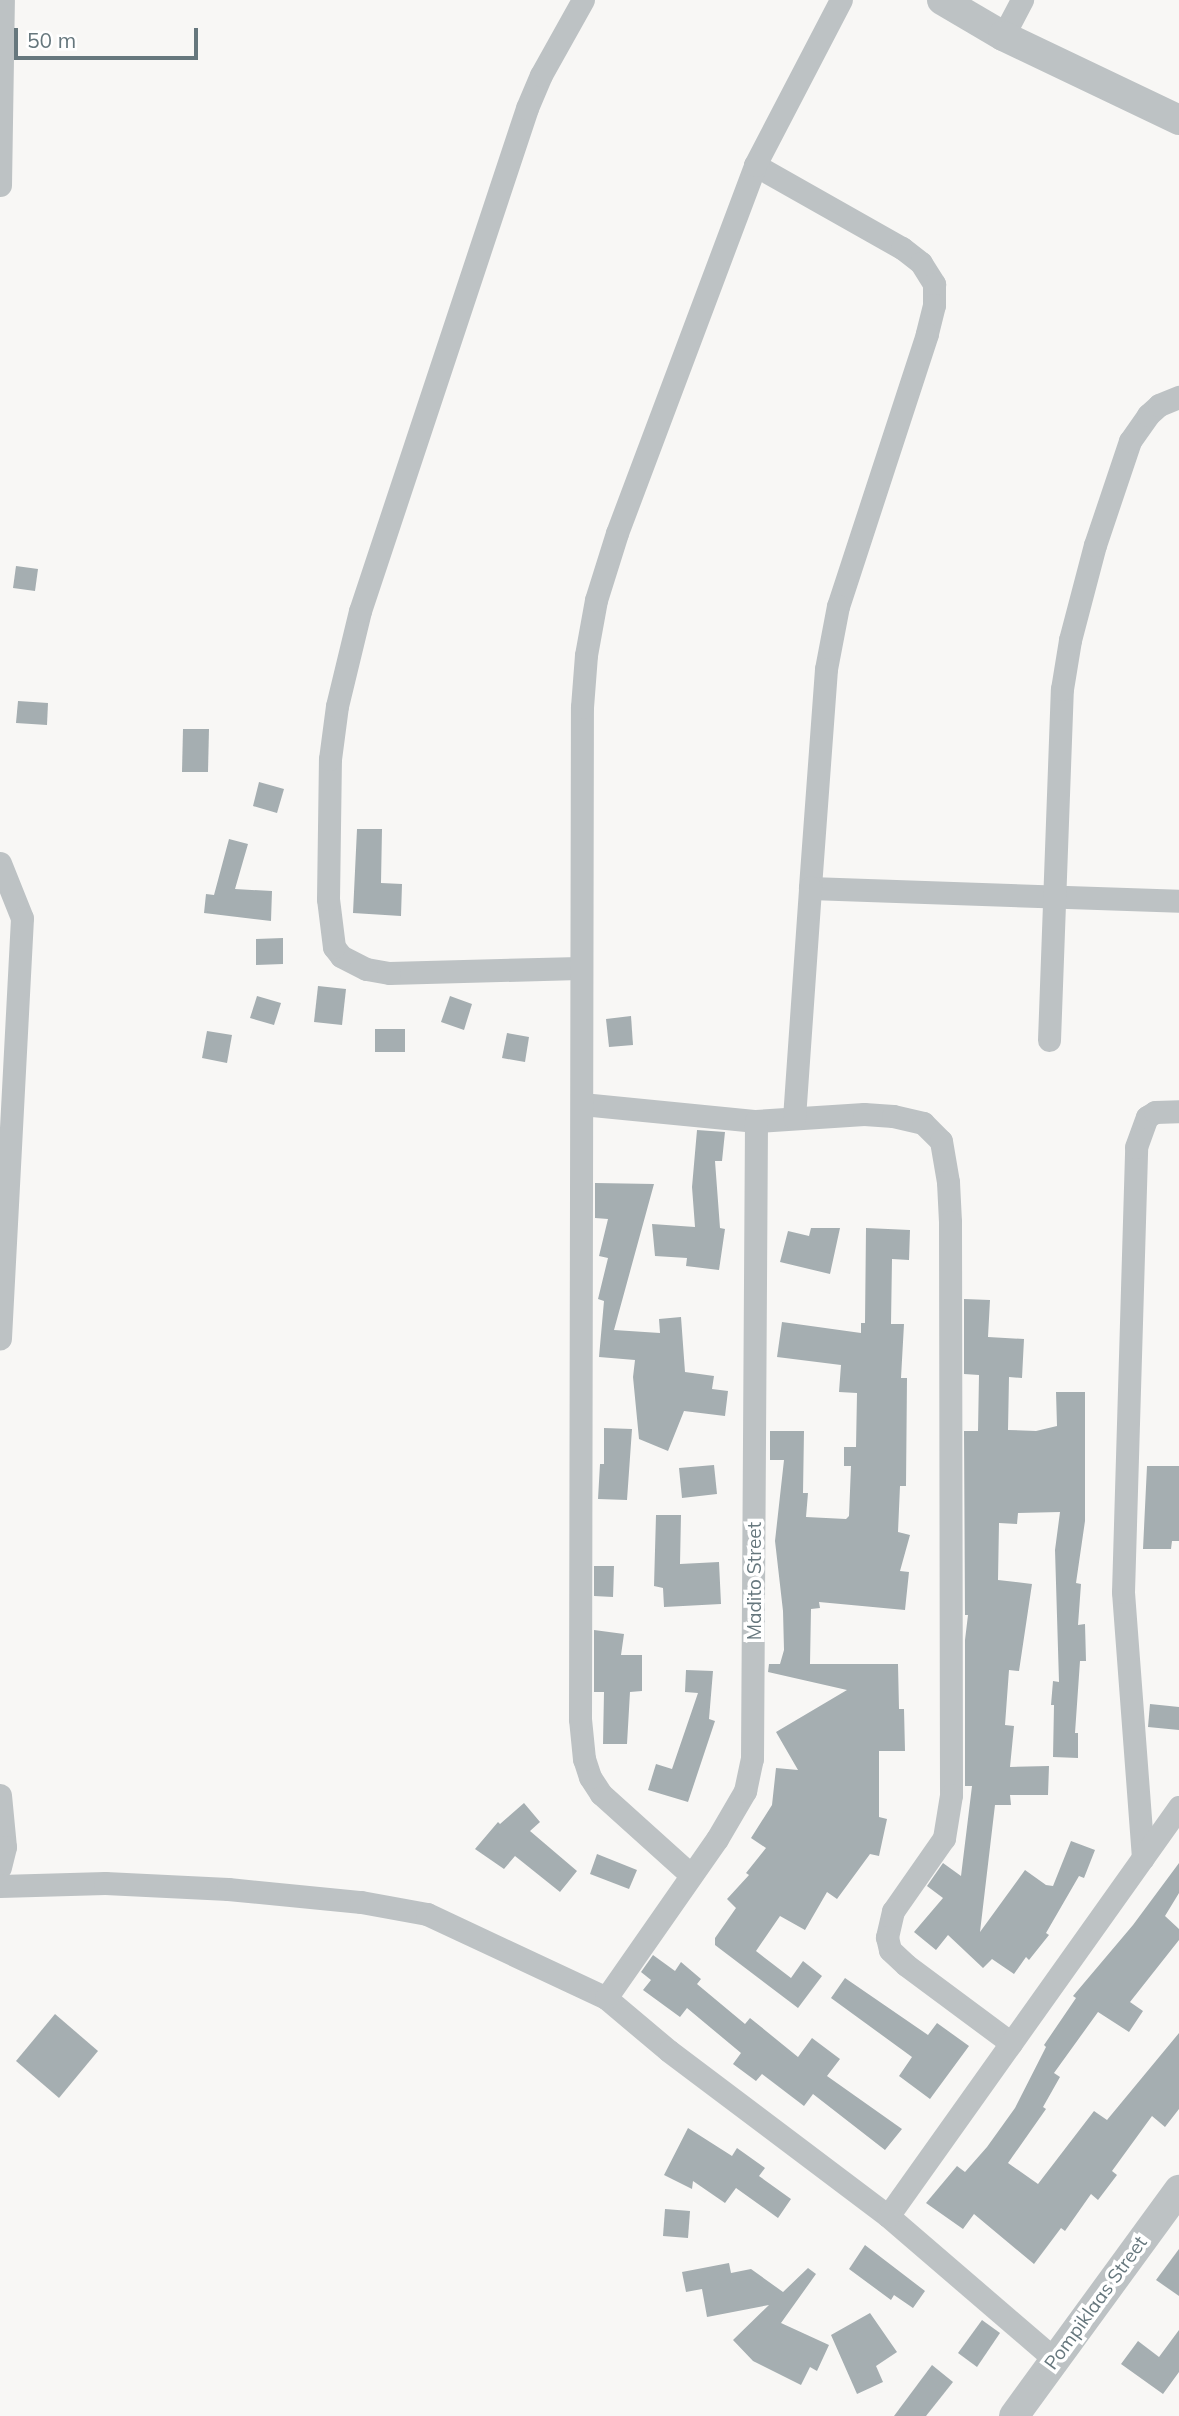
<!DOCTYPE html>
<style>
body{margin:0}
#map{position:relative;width:1179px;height:2416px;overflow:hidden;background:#f8f7f5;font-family:Mulish,sans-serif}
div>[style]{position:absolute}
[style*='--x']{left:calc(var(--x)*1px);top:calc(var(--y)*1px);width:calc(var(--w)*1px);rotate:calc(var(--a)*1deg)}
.building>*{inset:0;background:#a5aeb1}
.minor>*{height:23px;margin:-11.5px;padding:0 11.5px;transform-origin:11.5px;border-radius:11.5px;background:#bdc2c4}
.tertiary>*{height:30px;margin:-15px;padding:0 15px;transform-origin:15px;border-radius:15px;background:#bdc2c4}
span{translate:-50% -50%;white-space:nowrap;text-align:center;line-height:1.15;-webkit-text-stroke:7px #fff;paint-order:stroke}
.street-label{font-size:19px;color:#66777d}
.scale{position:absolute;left:14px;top:28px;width:184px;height:32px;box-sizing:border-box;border:4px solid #66777d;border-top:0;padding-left:9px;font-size:21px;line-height:24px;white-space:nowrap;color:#66777d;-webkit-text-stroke:5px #fff;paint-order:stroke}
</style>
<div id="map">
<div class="building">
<i style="clip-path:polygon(16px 566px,38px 569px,35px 591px,13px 588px)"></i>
<i style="clip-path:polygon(18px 701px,48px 703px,47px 725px,16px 723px)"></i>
<i style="clip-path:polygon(183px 729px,209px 729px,208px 772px,182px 772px)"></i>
<i style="clip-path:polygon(259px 782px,284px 789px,277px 813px,253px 806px)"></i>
<i style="clip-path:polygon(357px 829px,382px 829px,381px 883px,402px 884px,401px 916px,353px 913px)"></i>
<i style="clip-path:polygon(229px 839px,248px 844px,235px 889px,272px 891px,271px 921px,204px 913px,206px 894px,214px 895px)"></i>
<i style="clip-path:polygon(283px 938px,283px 964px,256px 965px,256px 939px)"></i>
<i style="clip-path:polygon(318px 986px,346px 989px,342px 1025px,314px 1022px)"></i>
<i style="clip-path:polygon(257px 996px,281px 1003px,274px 1025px,250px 1018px)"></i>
<i style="clip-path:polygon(450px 996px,472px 1004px,464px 1030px,441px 1022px)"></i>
<i style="clip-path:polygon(631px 1016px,633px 1045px,609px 1047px,606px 1019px)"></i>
<i style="clip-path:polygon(375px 1029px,405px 1029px,405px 1052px,375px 1052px)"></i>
<i style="clip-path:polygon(207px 1031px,232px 1035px,227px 1063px,202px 1058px)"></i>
<i style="clip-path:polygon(507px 1033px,529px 1037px,525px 1062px,502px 1058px)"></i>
<i style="clip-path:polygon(697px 1130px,725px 1132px,722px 1161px,715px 1161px,720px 1228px,725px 1229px,719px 1270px,686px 1266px,687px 1258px,655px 1256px,652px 1224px,695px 1227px,692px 1187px)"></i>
<i style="clip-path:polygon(595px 1183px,654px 1184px,614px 1330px,660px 1333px,659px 1319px,681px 1317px,685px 1372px,714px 1376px,712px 1389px,728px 1391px,725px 1416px,684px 1411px,668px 1451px,639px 1439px,633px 1377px,635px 1360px,599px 1357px,604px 1301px,598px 1299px,608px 1258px,599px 1256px,608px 1219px,595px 1218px)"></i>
<i style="clip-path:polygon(811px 1228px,840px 1228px,830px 1274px,780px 1262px,788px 1231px,809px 1236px)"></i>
<i style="clip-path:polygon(866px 1228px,910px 1230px,909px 1260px,892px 1259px,891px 1324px,904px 1324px,901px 1378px,907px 1378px,906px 1486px,900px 1486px,898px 1532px,910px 1535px,900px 1571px,909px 1572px,905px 1610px,819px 1602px,820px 1608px,811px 1609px,810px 1664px,898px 1664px,899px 1709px,904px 1709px,905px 1751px,879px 1751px,879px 1817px,887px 1819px,879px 1856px,870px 1854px,837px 1899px,827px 1892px,805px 1930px,780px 1916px,756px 1951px,791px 1978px,803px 1961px,822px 1976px,798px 2008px,715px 1945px,715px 1938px,736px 1908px,727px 1899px,749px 1875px,746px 1873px,766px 1848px,751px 1838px,772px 1805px,776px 1768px,798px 1770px,776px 1732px,847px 1690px,768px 1672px,769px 1664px,780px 1664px,784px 1650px,783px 1611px,775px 1541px,784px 1460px,770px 1460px,770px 1431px,804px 1431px,803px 1493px,808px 1493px,806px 1517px,846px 1519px,849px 1516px,851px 1466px,844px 1466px,844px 1447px,856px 1447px,857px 1393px,839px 1392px,841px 1365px,777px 1357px,782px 1322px,861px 1333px,861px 1323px,865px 1323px)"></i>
<i style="clip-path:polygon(964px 1299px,990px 1300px,988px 1337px,1024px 1339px,1022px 1378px,1009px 1377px,1008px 1430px,1036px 1431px,1057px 1426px,1056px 1392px,1085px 1392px,1085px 1521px,1076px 1583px,1081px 1584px,1078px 1625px,1085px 1624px,1086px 1661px,1080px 1661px,1075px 1733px,1078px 1733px,1078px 1758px,1053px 1757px,1054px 1705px,1051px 1705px,1053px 1681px,1059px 1682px,1055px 1550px,1060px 1512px,1018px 1513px,1017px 1524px,999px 1523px,998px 1580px,1032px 1584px,1019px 1671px,1009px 1670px,1005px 1725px,1014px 1726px,1010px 1767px,1049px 1766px,1048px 1795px,1010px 1795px,1011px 1805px,995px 1805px,980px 1932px,1025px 1870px,1046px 1885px,1053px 1886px,1071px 1841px,1095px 1850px,1084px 1878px,1079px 1876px,1046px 1933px,1049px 1935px,1029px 1960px,1026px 1957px,1014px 1974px,992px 1959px,983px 1968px,948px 1935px,936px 1950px,914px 1932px,943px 1898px,927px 1886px,943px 1863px,961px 1876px,972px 1786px,965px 1786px,965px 1640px,968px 1615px,965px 1615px,964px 1431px,978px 1431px,979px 1375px,964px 1374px)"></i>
<i style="clip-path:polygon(604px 1428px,632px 1429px,627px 1500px,598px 1499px,600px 1464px,604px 1464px)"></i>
<i style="clip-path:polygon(714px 1465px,717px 1494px,682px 1498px,679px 1468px)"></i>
<i style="clip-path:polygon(1147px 1466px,1179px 1466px,1179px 1541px,1172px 1541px,1171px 1549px,1143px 1549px)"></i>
<i style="clip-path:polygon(656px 1515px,681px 1515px,680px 1564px,719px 1562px,721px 1604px,664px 1607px,663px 1588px,654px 1586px)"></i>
<i style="clip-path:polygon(594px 1566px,614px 1566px,613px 1597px,594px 1596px)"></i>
<i style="clip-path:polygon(594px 1630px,624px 1634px,621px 1655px,642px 1655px,642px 1691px,630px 1692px,627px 1744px,603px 1744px,604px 1692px,594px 1692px)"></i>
<i style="clip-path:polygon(686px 1670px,713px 1671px,709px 1719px,715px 1721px,688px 1802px,648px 1790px,656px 1764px,672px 1769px,698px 1693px,685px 1692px)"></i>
<i style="clip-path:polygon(1150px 1704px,1179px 1707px,1179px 1730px,1148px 1727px)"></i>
<i style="clip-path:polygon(524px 1803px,540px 1822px,530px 1831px,577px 1871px,560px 1892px,515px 1856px,504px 1869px,475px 1849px,498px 1822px,500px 1824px)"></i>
<i style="clip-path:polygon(597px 1854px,637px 1870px,629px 1889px,590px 1874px)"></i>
<i style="clip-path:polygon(1179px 1863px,1179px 1893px,1165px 1916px,1179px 1929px,1179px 1940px,1130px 2002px,1143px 2011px,1129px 2032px,1098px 2012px,1054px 2073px,1060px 2077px,1043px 2107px,1046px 2109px,1008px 2163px,1038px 2184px,1094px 2111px,1107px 2120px,1179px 2033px,1179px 2109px,1165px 2127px,1152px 2116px,1112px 2171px,1117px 2175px,1098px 2200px,1091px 2194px,1065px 2231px,1061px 2228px,1034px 2264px,974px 2214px,963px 2229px,926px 2203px,957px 2166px,965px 2172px,987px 2147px,1015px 2108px,1046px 2047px,1044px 2045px,1076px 1998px,1073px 1996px,1133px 1925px)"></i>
<i style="clip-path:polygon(653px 1955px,675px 1971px,681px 1962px,701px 1979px,697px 1984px,745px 2024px,750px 2018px,798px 2057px,812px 2038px,840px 2059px,827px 2076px,902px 2129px,885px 2150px,813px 2094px,804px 2106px,762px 2074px,756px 2081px,733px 2064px,741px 2053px,687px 2008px,680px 2017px,643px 1990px,651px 1980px,641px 1972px)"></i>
<i style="clip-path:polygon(845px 1978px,928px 2035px,937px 2023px,969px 2046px,930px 2099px,899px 2076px,912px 2057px,831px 1998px)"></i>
<i style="clip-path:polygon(55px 2014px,98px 2051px,59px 2098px,16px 2061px)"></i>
<i style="clip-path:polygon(688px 2128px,732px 2156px,737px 2148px,765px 2168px,759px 2176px,791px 2199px,778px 2218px,736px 2188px,725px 2203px,693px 2181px,692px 2189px,664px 2175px)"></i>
<i style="clip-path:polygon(665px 2209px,690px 2211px,688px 2238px,663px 2236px)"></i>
<i style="clip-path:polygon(865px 2245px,925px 2291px,913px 2308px,894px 2295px,891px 2300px,849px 2269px)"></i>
<i style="clip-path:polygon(1179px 2249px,1179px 2296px,1156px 2280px)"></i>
<i style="clip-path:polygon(729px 2263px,731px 2273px,751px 2269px,783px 2292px,808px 2268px,816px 2274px,781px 2323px,829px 2345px,817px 2371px,810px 2367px,801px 2385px,753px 2361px,733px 2340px,769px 2305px,707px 2317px,702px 2289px,686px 2292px,682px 2272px)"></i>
<i style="clip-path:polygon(870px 2313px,897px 2352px,876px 2366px,883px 2382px,857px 2394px,831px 2335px)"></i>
<i style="clip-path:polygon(982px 2320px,1000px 2333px,977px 2367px,958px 2353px)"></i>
<i style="clip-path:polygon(1179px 2330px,1179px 2372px,1163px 2394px,1121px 2364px,1138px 2341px,1159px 2357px)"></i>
<i style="clip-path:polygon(932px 2365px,953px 2382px,926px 2416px,894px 2416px)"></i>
</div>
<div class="minor">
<i style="--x:1003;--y:36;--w:41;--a:-62.2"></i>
<i style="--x:755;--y:165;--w:169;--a:29.5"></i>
<i style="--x:902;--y:248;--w:24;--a:38"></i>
<i style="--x:921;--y:263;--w:25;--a:58"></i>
<i style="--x:934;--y:284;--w:21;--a:90"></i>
<i style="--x:934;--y:305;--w:30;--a:104"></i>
<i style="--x:927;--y:334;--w:286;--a:108.1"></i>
<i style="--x:838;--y:606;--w:64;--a:100.8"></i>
<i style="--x:826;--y:669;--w:220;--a:94.2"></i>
<i style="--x:810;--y:888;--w:369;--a:2"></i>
<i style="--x:0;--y:185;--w:185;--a:-89.1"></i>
<i style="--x:0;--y:863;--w:59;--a:68.2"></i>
<i style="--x:22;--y:918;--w:421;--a:93"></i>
<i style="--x:579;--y:968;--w:190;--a:178.5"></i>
<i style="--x:389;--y:973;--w:23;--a:-170"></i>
<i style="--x:366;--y:969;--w:28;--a:-153"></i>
<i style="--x:341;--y:956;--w:11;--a:-128"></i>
<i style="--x:334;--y:947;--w:48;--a:-97.1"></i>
<i style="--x:328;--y:899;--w:140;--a:-89.2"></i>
<i style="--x:330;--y:759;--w:53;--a:-82.5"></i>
<i style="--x:337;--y:706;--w:98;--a:-76.4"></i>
<i style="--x:360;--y:611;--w:530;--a:-71.63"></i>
<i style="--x:527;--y:108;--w:36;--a:-67"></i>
<i style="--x:541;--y:75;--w:86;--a:-60.8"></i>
<i style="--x:1049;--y:1040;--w:351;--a:-87.9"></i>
<i style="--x:1062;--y:689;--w:50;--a:-80.7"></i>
<i style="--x:1070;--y:640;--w:98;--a:-75.3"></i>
<i style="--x:1095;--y:545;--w:110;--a:-71.4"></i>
<i style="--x:1130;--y:441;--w:32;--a:-55"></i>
<i style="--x:1148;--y:415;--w:15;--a:-42"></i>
<i style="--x:1159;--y:405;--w:22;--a:-22"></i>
<i style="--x:582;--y:1104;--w:175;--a:5.6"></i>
<i style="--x:756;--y:1121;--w:108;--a:-3.7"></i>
<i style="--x:864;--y:1114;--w:29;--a:4"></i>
<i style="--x:893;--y:1116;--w:31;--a:13"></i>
<i style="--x:923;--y:1123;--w:25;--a:45"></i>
<i style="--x:941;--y:1141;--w:42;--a:80.3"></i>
<i style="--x:948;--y:1182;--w:40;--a:87.1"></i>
<i style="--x:950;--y:1222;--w:573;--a:89.9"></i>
<i style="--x:951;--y:1795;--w:44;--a:99.2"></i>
<i style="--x:944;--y:1838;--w:89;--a:124.9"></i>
<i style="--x:893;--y:1911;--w:27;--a:103"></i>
<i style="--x:887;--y:1937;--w:13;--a:77"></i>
<i style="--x:890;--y:1950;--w:22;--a:43"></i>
<i style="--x:906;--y:1965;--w:131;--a:36.6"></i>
<i style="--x:794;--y:1118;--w:231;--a:-86"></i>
<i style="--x:0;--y:1795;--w:52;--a:84.5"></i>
<i style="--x:5;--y:1847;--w:21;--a:104"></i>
<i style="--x:1143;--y:1858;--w:267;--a:-94.3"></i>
<i style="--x:1123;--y:1592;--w:445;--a:-88.3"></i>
<i style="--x:1136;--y:1147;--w:32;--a:-70"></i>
<i style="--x:1147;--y:1117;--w:9;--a:-32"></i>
<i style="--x:1155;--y:1112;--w:24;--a:-2"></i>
<i style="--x:691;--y:1875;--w:121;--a:-138"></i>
<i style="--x:601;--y:1794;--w:20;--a:-123"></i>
<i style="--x:590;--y:1777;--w:19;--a:-108"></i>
<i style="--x:584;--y:1759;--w:40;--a:-95.7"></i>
<i style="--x:580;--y:1719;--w:1012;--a:-89.89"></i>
<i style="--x:582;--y:707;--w:52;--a:-85.6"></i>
<i style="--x:586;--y:655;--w:56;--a:-79.7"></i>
<i style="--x:596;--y:600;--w:70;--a:-72.6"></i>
<i style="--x:617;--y:533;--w:393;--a:-69.4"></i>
<i style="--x:755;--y:165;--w:186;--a:-62.5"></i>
<i style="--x:0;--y:1886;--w:105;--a:-1.6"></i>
<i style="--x:105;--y:1883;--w:123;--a:2.8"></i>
<i style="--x:228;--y:1889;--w:134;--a:5.6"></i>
<i style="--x:361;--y:1902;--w:67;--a:10.3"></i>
<i style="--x:427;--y:1914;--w:198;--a:25.1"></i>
<i style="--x:606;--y:1998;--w:82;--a:40.1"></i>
<i style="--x:669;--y:2051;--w:274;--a:37"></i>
<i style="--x:888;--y:2216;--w:219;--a:40.7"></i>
<i style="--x:606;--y:1998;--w:194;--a:-55.1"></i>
<i style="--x:717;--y:1839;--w:56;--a:-59.7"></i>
<i style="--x:745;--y:1791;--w:33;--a:-78"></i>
<i style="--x:752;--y:1759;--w:638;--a:-89.64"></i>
<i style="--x:888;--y:2216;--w:502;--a:-54.57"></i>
</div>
<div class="tertiary">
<i style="--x:942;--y:0;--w:71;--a:30.5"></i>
<i style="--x:1003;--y:36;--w:195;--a:25.5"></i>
<i style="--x:1014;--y:2416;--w:280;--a:-53.9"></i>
</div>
<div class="street-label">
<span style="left:755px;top:1581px;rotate:-90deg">Madito Street</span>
<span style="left:1096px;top:2303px;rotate:-54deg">Pompiklaas Street</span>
</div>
<div class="scale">50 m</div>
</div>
